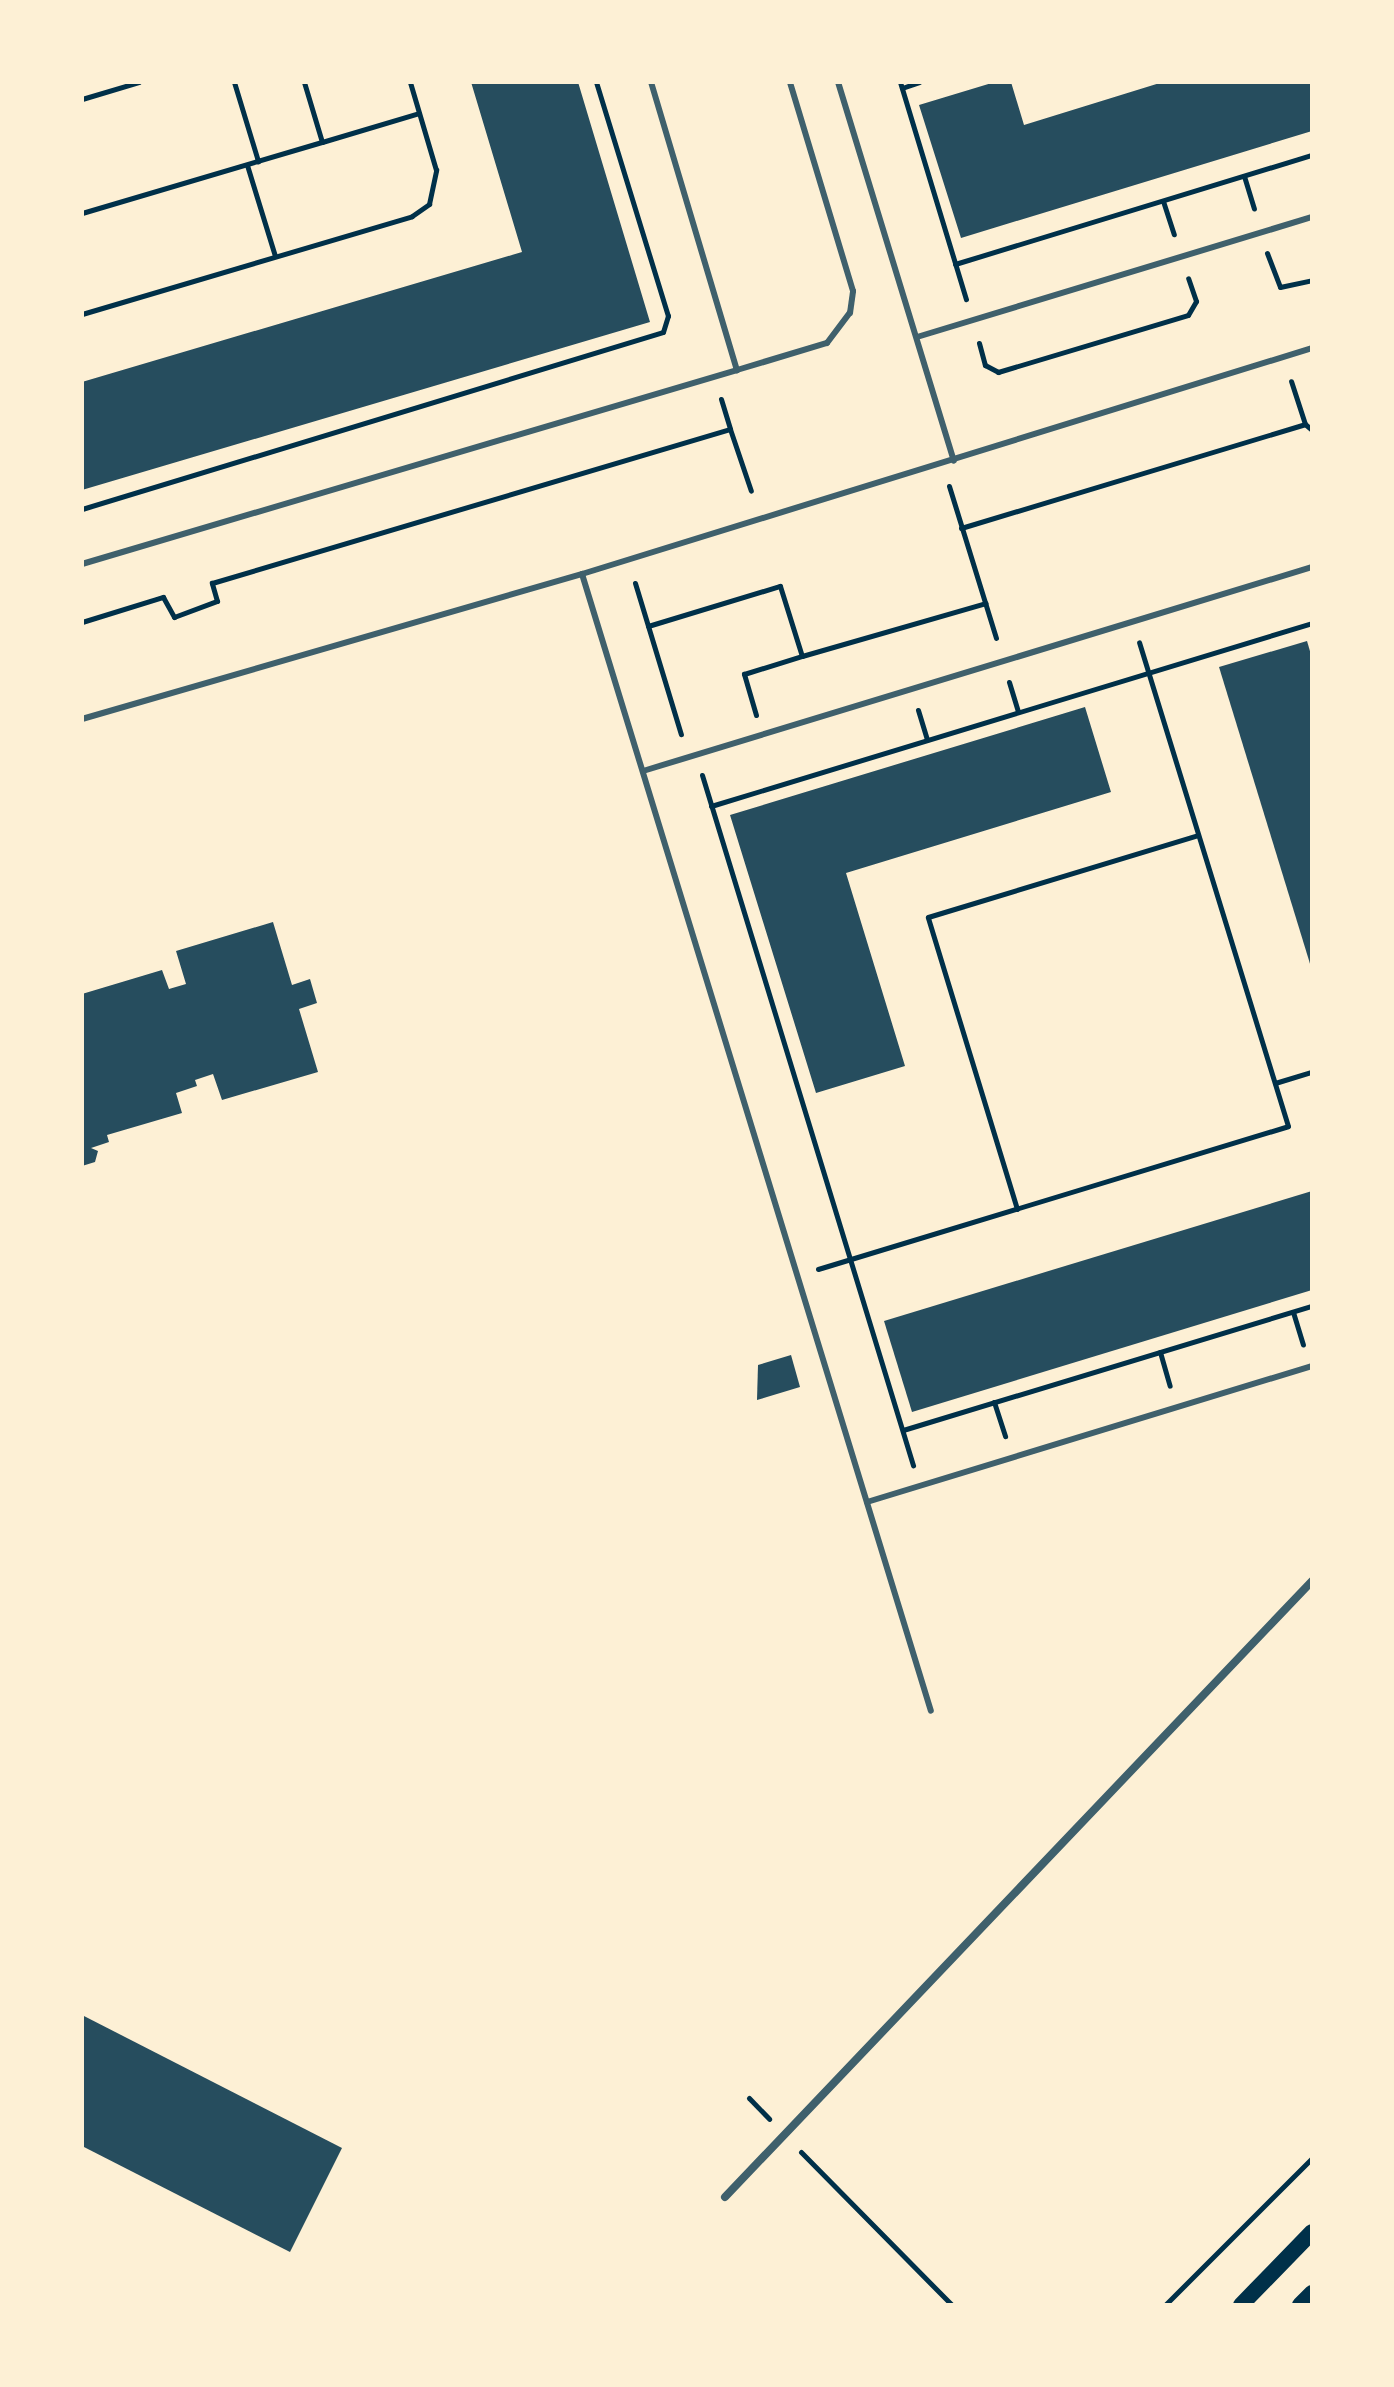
<!DOCTYPE html>
<style>
body{margin:0}
#map{position:relative;width:1394px;height:2387px;overflow:hidden;background:#fdf0d5;font-family:"Fira Sans Condensed",sans-serif}
div>[style]{position:absolute}
[style*='--x']{left:calc(var(--x)*1px);top:calc(var(--y)*1px);width:calc(var(--w)*1px);rotate:calc(var(--a)*1deg)}
.building>*{inset:0;background:#264d5e}
.path>*{height:5px;margin:-2.5px;padding:0 2.5px;transform-origin:2.5px;border-radius:2.5px;background:#003049}
.service>*{height:6px;margin:-3px;padding:0 3px;transform-origin:3px;border-radius:3px;background:#3f606c}
.minor>*{height:8px;margin:-4px;padding:0 4px;transform-origin:4px;border-radius:4px;background:#3f606c}
.secondary>*{height:16px;margin:-8px;padding:0 8px;transform-origin:8px;border-radius:8px;background:#003049}
span{translate:-50% -50%;white-space:nowrap;text-align:center;line-height:1.15;-webkit-text-stroke:6px #fdf0d5;paint-order:stroke}
.frame{position:absolute;inset:0;border:84px solid #fdf0d5;pointer-events:none}
</style>
<div id="map">
<div class="building">
<i style="clip-path:polygon(471px 82px,578px 82px,650px 322px,82px 490px,82px 382px,522px 252px)"></i>
<i style="clip-path:polygon(995px 82px,1011px 82px,1024px 125px,1163px 82px,1312px 82px,1312px 131px,961px 238px,919px 105px)"></i>
<i style="clip-path:polygon(1307px 641px,1312px 658px,1311px 967px,1219px 667px)"></i>
<i style="clip-path:polygon(1085px 707px,1111px 792px,846px 873px,905px 1066px,816px 1093px,730px 815px)"></i>
<i style="clip-path:polygon(273px 922px,292px 985px,310px 979px,317px 1003px,299px 1009px,318px 1072px,222px 1100px,213px 1074px,195px 1080px,197px 1086px,176px 1093px,182px 1113px,107px 1135px,109px 1142px,91px 1148px,98px 1151px,95px 1162px,82px 1166px,82px 994px,162px 970px,169px 989px,186px 984px,176px 951px)"></i>
<i style="clip-path:polygon(1312px 1191px,1312px 1290px,912px 1412px,884px 1321px)"></i>
<i style="clip-path:polygon(791px 1355px,800px 1387px,757px 1400px,758px 1365px)"></i>
<i style="clip-path:polygon(82px 2015px,342px 2148px,290px 2252px,82px 2146px)"></i>
</div>
<div class="path">
<i style="--x:234;--y:82;--w:83;--a:73.1"></i>
<i style="--x:900;--y:82;--w:227;--a:73.1"></i>
<i style="--x:902;--y:88;--w:18;--a:-19"></i>
<i style="--x:82;--y:99;--w:59;--a:-16.6"></i>
<i style="--x:322;--y:142;--w:101;--a:-16.6"></i>
<i style="--x:247;--y:165;--w:95;--a:72.9"></i>
<i style="--x:1244;--y:176;--w:34;--a:73"></i>
<i style="--x:1163;--y:201;--w:35;--a:72"></i>
<i style="--x:82;--y:213;--w:250;--a:-16.5"></i>
<i style="--x:322;--y:142;--w:63;--a:-106.7"></i>
<i style="--x:1267;--y:253;--w:36;--a:69"></i>
<i style="--x:1280;--y:287;--w:33;--a:-12"></i>
<i style="--x:955;--y:264;--w:373;--a:-17"></i>
<i style="--x:82;--y:314;--w:344;--a:-16.5"></i>
<i style="--x:412;--y:216;--w:21;--a:-35"></i>
<i style="--x:429;--y:204;--w:35;--a:-78"></i>
<i style="--x:436;--y:170;--w:92;--a:-106.5"></i>
<i style="--x:979;--y:343;--w:23;--a:75"></i>
<i style="--x:985;--y:365;--w:15;--a:28"></i>
<i style="--x:998;--y:372;--w:198;--a:-16.7"></i>
<i style="--x:1188;--y:315;--w:16;--a:-60"></i>
<i style="--x:1196;--y:301;--w:24;--a:-109"></i>
<i style="--x:721;--y:399;--w:31;--a:73"></i>
<i style="--x:1305;--y:424;--w:9;--a:41"></i>
<i style="--x:949;--y:486;--w:159;--a:72.8"></i>
<i style="--x:82;--y:509;--w:607;--a:-16.94"></i>
<i style="--x:663;--y:332;--w:17;--a:-73"></i>
<i style="--x:668;--y:316;--w:245;--a:-107.1"></i>
<i style="--x:961;--y:528;--w:359;--a:-16.8"></i>
<i style="--x:1305;--y:424;--w:45;--a:-108"></i>
<i style="--x:635;--y:583;--w:158;--a:73.1"></i>
<i style="--x:82;--y:622;--w:85;--a:-17.2"></i>
<i style="--x:163;--y:597;--w:23;--a:61"></i>
<i style="--x:174;--y:617;--w:46;--a:-20.4"></i>
<i style="--x:217;--y:601;--w:19;--a:-106"></i>
<i style="--x:212;--y:583;--w:540;--a:-16.56"></i>
<i style="--x:730;--y:429;--w:65;--a:71.3"></i>
<i style="--x:648;--y:626;--w:138;--a:-16.9"></i>
<i style="--x:780;--y:586;--w:73;--a:72.6"></i>
<i style="--x:802;--y:656;--w:191;--a:-16.1"></i>
<i style="--x:1009;--y:682;--w:31;--a:73"></i>
<i style="--x:918;--y:710;--w:31;--a:73"></i>
<i style="--x:756;--y:715;--w:43;--a:-106.3"></i>
<i style="--x:744;--y:674;--w:61;--a:-17.2"></i>
<i style="--x:702;--y:775;--w:722;--a:73"></i>
<i style="--x:711;--y:806;--w:628;--a:-16.94"></i>
<i style="--x:1275;--y:1083;--w:39;--a:-17"></i>
<i style="--x:1017;--y:1209;--w:305;--a:-107"></i>
<i style="--x:928;--y:917;--w:282;--a:-16.9"></i>
<i style="--x:818;--y:1269;--w:491;--a:-16.9"></i>
<i style="--x:1288;--y:1126;--w:506;--a:-107.11"></i>
<i style="--x:1293;--y:1312;--w:34;--a:73"></i>
<i style="--x:1160;--y:1352;--w:35;--a:74"></i>
<i style="--x:994;--y:1402;--w:36;--a:72"></i>
<i style="--x:903;--y:1430;--w:427;--a:-16.9"></i>
<i style="--x:749;--y:2098;--w:29;--a:46"></i>
<i style="--x:801;--y:2152;--w:215;--a:45.4"></i>
<i style="--x:1165;--y:2305;--w:208;--a:-45"></i>
</div>
<div class="service">
<i style="--x:651;--y:82;--w:301;--a:73.4"></i>
<i style="--x:737;--y:370;--w:94;--a:-16.7"></i>
<i style="--x:827;--y:343;--w:38;--a:-53"></i>
<i style="--x:850;--y:313;--w:22;--a:-82"></i>
<i style="--x:853;--y:291;--w:218;--a:-106.8"></i>
<i style="--x:838;--y:82;--w:396;--a:73"></i>
<i style="--x:917;--y:337;--w:413;--a:-16.9"></i>
<i style="--x:82;--y:564;--w:683;--a:-16.5"></i>
<i style="--x:582;--y:574;--w:1189;--a:72.94"></i>
<i style="--x:82;--y:719;--w:521;--a:-16.17"></i>
<i style="--x:582;--y:574;--w:764;--a:-17.2"></i>
<i style="--x:643;--y:771;--w:699;--a:-16.96"></i>
<i style="--x:867;--y:1502;--w:465;--a:-17"></i>
</div>
<div class="minor">
<i style="--x:725;--y:2197;--w:851;--a:-46.38"></i>
</div>
<div class="secondary">
<i style="--x:1241;--y:2305;--w:102;--a:-45.8"></i>
<i style="--x:1300;--y:2305;--w:17;--a:-45"></i>
</div>
<div class="frame"></div>
</div>
